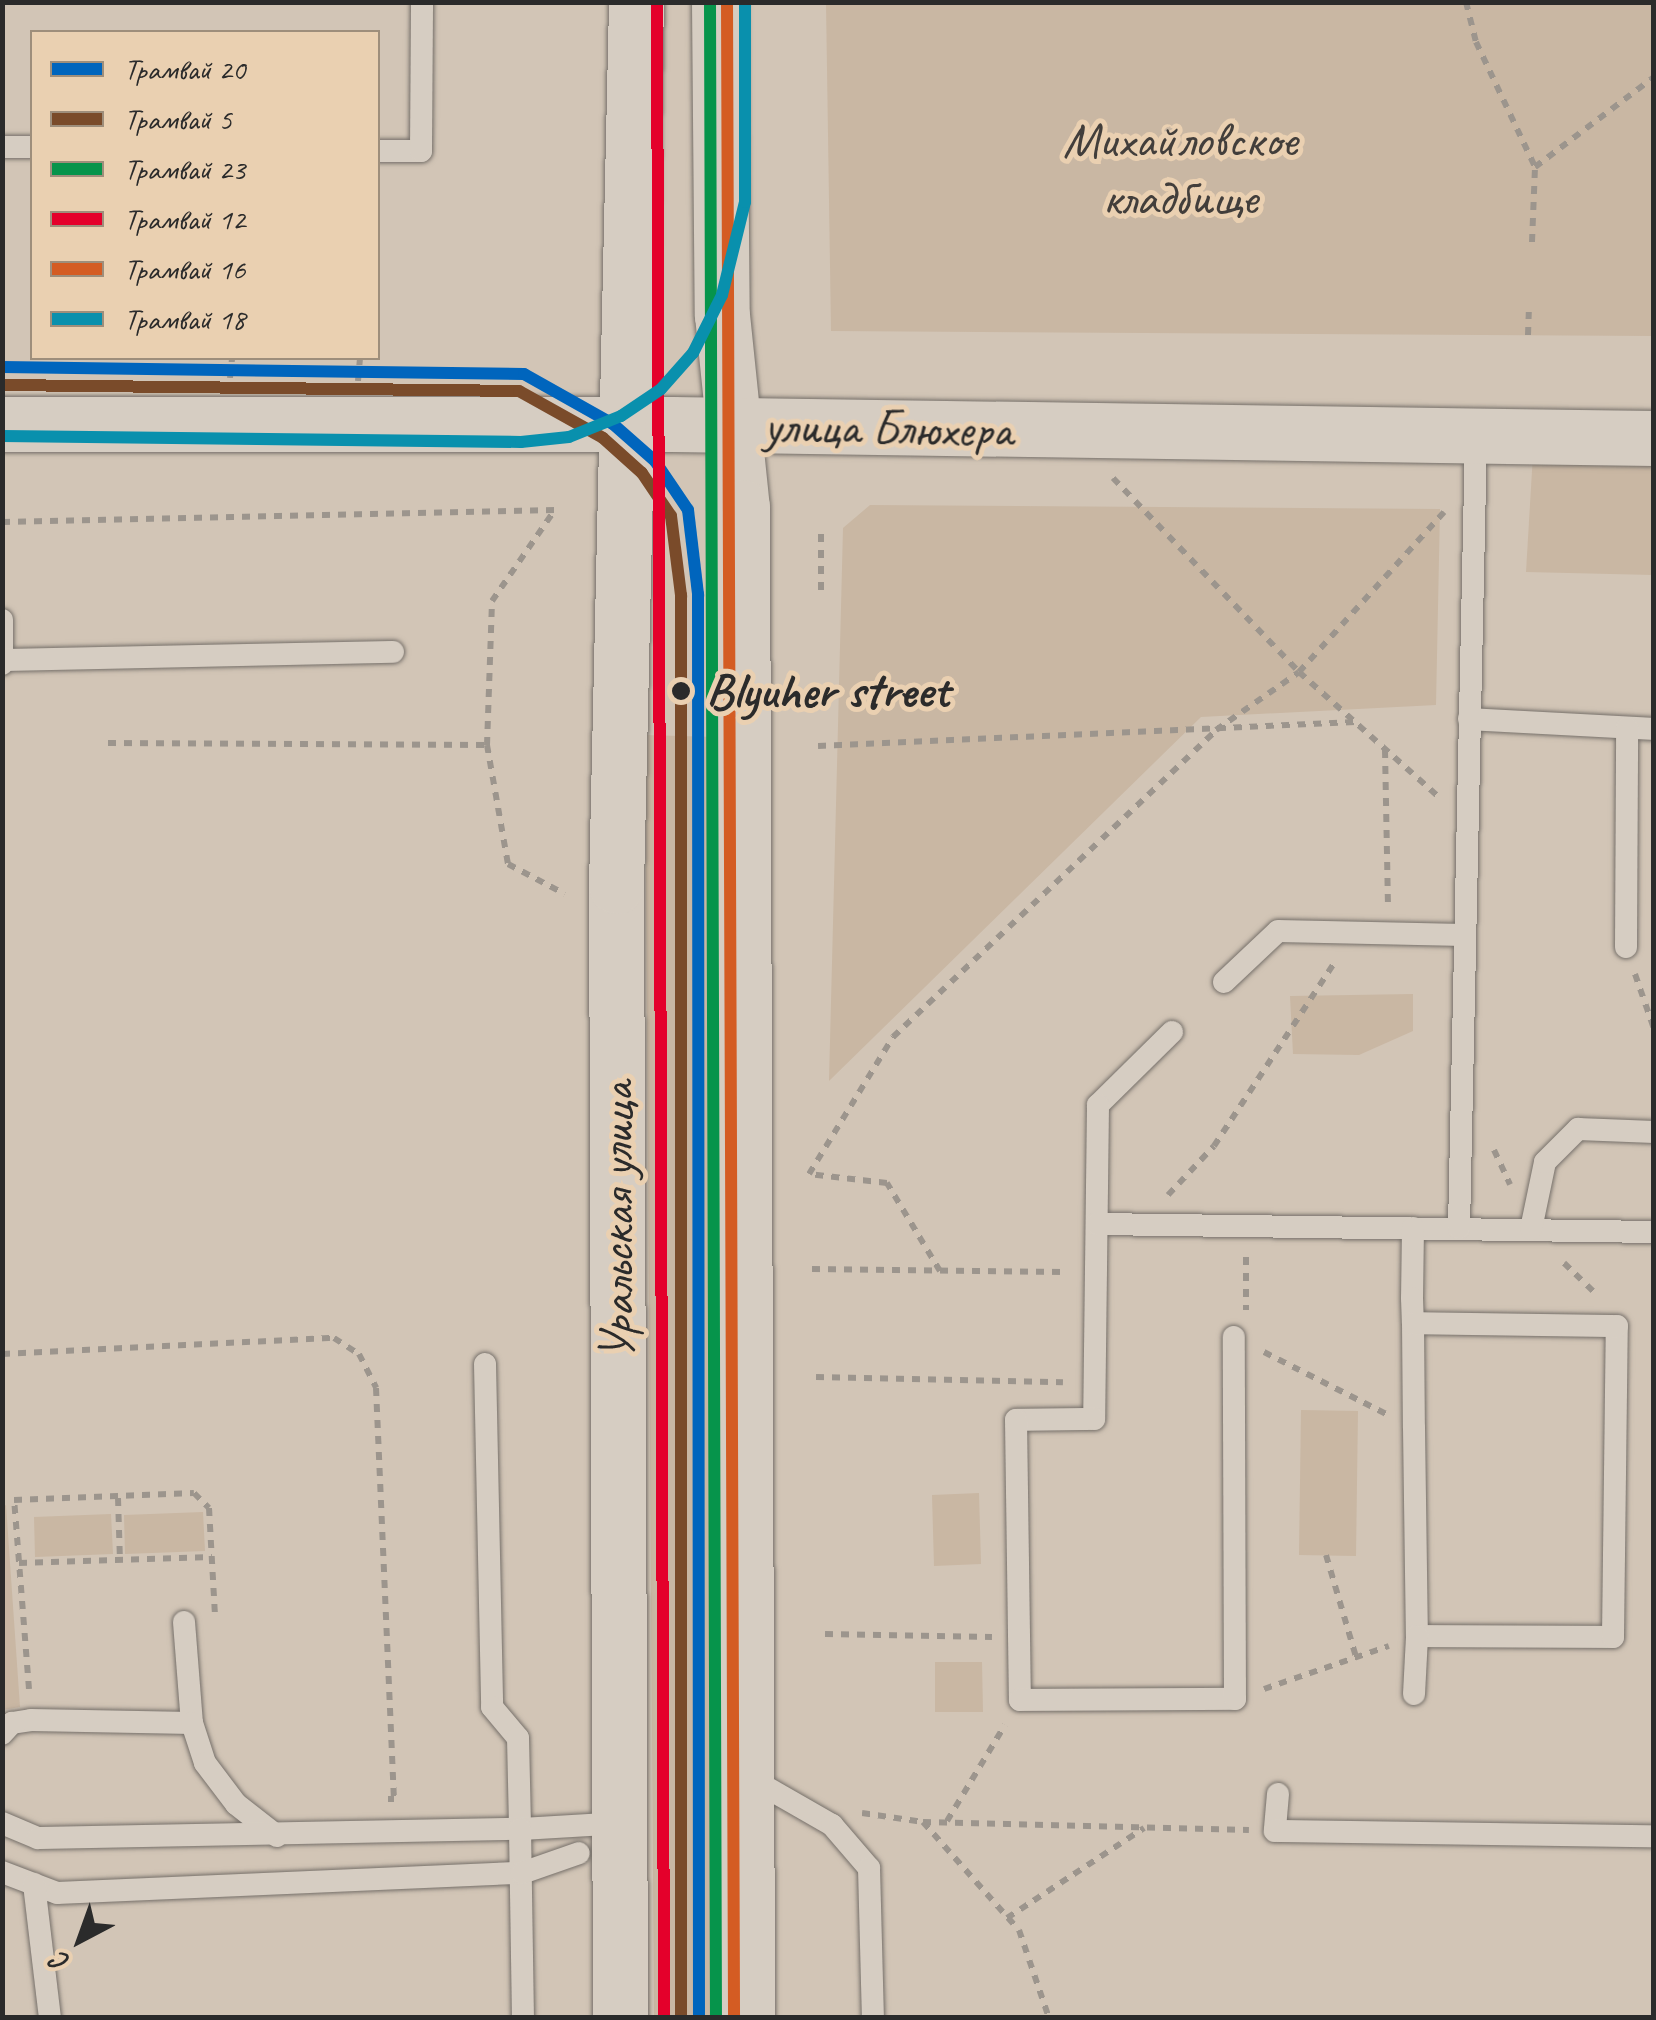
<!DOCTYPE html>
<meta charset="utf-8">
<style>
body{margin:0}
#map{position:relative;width:1656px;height:2020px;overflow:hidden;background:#d2c5b6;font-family:Caveat,sans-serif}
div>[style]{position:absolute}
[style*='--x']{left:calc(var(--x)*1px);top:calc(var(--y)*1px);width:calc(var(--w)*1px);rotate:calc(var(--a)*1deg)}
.green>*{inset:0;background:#c9b7a3}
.path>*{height:6px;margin-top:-3px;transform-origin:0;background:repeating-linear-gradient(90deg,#9c958d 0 8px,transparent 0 16px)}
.roads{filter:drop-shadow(0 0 2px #76706a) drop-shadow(0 0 2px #76706a)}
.lane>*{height:22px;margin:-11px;padding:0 11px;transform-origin:11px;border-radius:11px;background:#d6cdc2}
.secondary>*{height:55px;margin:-27.5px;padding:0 27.5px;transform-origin:27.5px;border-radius:27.5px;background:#d6cdc2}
.primary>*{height:55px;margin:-27.5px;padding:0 27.5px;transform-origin:27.5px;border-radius:27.5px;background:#d6cdc2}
.tram-1>*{height:12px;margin:-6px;padding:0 6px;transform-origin:6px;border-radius:6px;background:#0065bd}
.tram-2>*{height:12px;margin:-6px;padding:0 6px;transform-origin:6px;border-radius:6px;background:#7a4b2a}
.tram-3>*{height:12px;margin:-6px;padding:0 6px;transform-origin:6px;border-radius:6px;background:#06944b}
.tram-4>*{height:12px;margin:-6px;padding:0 6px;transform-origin:6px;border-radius:6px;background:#e4002b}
.tram-5>*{height:12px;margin:-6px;padding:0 6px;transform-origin:6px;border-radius:6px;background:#d45c23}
.tram-6>*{height:12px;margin:-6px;padding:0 6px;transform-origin:6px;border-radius:6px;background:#0990ad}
.dots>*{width:28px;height:28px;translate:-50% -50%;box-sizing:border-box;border:5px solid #ead0b1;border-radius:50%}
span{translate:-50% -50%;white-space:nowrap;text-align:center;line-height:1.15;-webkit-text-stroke:10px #ead0b1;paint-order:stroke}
.park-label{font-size:50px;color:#423e3b}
.street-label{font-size:50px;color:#2b2b2b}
.stop-label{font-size:50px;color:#2b2b2b;font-weight:700}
.left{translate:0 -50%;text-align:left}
.frame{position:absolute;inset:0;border:5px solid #2b2b2b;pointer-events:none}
.legend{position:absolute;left:30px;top:30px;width:350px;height:330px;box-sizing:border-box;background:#ead0b1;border:2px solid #9e8e7b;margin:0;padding:12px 18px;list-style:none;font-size:30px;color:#2b2b2b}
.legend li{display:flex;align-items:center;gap:20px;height:50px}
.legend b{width:50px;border:2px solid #9e8e7b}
.north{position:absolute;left:30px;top:1890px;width:100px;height:100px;-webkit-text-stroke:8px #ead0b1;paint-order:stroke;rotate:221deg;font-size:28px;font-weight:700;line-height:40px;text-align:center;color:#2b2b2b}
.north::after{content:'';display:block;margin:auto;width:35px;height:45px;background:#2b2b2b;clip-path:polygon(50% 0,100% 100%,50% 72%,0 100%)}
</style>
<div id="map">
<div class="green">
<i style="clip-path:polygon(826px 3px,1653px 3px,1653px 336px,831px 331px)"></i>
<i style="clip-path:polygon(1533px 454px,1653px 457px,1653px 575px,1526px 572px)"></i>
<i style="clip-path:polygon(870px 505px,1440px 509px,1436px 705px,1201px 717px,829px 1081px,843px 528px)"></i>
<i style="clip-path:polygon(645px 735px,715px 737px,723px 2017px,654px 2017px)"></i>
<i style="clip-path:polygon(1413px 994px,1413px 1031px,1359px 1055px,1293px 1054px,1290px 996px)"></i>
<i style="clip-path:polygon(1301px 1410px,1358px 1411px,1356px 1556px,1299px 1555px)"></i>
<i style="clip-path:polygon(979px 1493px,981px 1564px,934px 1566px,932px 1495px)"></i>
<i style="clip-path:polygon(6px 1505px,20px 1707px,3px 1710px,2px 1507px)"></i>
<i style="clip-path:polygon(203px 1512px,205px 1551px,125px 1554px,124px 1515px)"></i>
<i style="clip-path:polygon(111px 1514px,113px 1554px,35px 1557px,34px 1517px)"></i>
<i style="clip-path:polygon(935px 1662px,982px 1662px,983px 1712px,935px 1712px)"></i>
</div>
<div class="path">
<i style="--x:1466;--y:2;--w:41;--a:76"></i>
<i style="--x:1476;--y:42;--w:138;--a:64.7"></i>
<i style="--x:1535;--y:167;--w:149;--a:-37.1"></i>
<i style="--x:1532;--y:242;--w:75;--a:-87.7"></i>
<i style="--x:1528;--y:335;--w:23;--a:-88"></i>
<i style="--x:172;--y:359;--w:1;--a:-90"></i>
<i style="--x:230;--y:378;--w:19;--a:-84"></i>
<i style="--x:358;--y:381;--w:23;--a:-85"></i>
<i style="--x:1113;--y:478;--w:269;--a:46.2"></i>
<i style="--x:1299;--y:672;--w:189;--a:41.8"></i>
<i style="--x:2;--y:522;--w:553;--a:-1.24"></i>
<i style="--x:821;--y:590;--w:57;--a:-90"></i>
<i style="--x:108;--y:743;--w:379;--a:0.3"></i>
<i style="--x:487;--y:745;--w:121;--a:80"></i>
<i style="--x:508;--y:864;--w:64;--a:27.8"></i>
<i style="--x:487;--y:745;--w:144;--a:-88"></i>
<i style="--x:492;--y:601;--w:109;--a:-55.4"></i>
<i style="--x:818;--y:746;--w:538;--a:-2.56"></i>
<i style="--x:1385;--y:750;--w:153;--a:88.9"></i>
<i style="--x:1635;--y:974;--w:58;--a:70.9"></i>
<i style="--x:1494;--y:1150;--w:38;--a:65"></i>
<i style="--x:1168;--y:1195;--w:67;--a:-46.8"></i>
<i style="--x:1214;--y:1146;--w:220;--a:-56.7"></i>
<i style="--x:1246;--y:1257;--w:53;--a:90"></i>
<i style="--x:1564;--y:1263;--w:47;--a:44.1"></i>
<i style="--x:812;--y:1269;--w:253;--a:0.7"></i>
<i style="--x:940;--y:1271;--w:103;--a:-121.1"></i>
<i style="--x:887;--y:1183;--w:79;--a:-173.4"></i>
<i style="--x:809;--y:1174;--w:161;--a:-58.5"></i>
<i style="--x:893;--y:1037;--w:446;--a:-43.5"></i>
<i style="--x:1216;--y:730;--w:101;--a:-34.9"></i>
<i style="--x:1299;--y:672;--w:216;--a:-47.8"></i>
<i style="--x:1264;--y:1352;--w:137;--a:26.9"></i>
<i style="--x:2;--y:1354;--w:332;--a:-2.8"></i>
<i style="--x:334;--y:1338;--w:30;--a:33"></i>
<i style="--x:359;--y:1354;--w:38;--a:63"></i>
<i style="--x:376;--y:1388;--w:411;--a:87.5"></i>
<i style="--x:394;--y:1799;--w:6;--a:180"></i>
<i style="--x:816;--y:1377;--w:247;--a:1.2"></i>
<i style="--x:118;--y:1498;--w:64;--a:88.2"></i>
<i style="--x:1326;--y:1555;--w:106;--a:73.6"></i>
<i style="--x:19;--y:1563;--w:193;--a:-1.8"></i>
<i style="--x:825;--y:1634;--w:167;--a:1"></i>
<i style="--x:29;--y:1689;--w:190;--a:-94.5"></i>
<i style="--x:14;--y:1500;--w:180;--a:-2.2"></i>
<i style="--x:194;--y:1493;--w:21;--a:45"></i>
<i style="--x:209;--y:1508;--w:106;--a:86.8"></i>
<i style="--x:1264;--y:1689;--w:132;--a:-19"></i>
<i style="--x:862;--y:1813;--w:62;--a:8.4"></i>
<i style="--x:923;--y:1822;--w:144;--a:48.4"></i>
<i style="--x:1019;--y:1930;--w:93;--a:71.2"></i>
<i style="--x:947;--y:1821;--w:112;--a:-58.9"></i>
<i style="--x:923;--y:1822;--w:326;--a:1.4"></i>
<i style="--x:1007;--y:1918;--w:164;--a:-33.3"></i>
</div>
<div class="roads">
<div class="lane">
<i style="--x:2;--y:147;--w:30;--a:0"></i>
<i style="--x:378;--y:151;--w:43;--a:0"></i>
<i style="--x:421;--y:151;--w:149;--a:-89.6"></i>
<i style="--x:2;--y:620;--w:44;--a:90"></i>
<i style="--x:4;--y:660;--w:389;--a:-1.2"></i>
<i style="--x:1469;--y:719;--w:185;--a:3.1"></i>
<i style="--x:1626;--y:947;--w:219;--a:-89.7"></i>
<i style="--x:1224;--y:982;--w:74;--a:-43.4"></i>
<i style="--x:1278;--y:931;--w:186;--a:1.2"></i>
<i style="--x:1172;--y:1032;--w:104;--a:135.4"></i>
<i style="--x:1098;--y:1105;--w:314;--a:90.7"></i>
<i style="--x:1094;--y:1419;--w:78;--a:179.3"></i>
<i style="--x:1016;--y:1420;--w:280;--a:89.2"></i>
<i style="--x:1020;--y:1700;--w:215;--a:-0.3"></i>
<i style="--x:1235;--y:1699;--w:362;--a:-90.2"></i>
<i style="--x:1097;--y:1224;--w:557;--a:0.82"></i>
<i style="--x:1413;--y:1228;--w:70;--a:90.8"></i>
<i style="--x:1412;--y:1298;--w:25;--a:88"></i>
<i style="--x:1413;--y:1323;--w:105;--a:89.5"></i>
<i style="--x:1414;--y:1428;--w:208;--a:89.2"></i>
<i style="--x:1417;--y:1636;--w:196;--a:0.3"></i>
<i style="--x:1613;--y:1637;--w:311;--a:-89.3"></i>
<i style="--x:1617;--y:1326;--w:204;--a:-179.2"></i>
<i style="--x:1459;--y:1228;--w:789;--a:-88.77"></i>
<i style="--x:1531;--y:1229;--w:68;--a:-78.2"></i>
<i style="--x:1545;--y:1162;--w:47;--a:-45"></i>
<i style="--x:1578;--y:1129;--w:76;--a:2.3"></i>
<i style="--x:485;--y:1364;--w:343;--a:88.8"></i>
<i style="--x:492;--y:1707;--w:40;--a:50"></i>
<i style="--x:518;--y:1738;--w:91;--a:88.7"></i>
<i style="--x:520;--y:1829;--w:100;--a:-3.4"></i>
<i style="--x:184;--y:1622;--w:101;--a:85.5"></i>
<i style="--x:1414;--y:1694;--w:58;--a:-87"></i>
<i style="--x:2;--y:1734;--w:15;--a:-48"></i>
<i style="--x:12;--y:1723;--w:19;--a:-9"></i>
<i style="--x:31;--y:1720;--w:161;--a:1.1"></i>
<i style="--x:192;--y:1723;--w:42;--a:72"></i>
<i style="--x:205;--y:1763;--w:51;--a:52.9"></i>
<i style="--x:236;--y:1804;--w:52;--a:38"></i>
<i style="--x:750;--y:1778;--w:95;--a:29.8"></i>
<i style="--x:832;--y:1825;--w:57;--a:49.3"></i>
<i style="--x:869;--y:1868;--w:150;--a:88.5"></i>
<i style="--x:1278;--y:1794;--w:37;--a:95"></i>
<i style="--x:1275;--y:1831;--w:379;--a:0.8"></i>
<i style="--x:2;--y:1823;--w:39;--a:23"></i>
<i style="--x:38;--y:1838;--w:482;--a:-1.1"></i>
<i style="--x:520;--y:1829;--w:189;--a:89.1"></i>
<i style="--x:2;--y:1872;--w:59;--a:20.9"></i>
<i style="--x:57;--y:1893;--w:465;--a:-2.5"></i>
<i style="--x:522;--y:1873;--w:60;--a:-19.3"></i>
<i style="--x:34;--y:1884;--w:135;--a:83.2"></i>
</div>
<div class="secondary">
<i style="--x:719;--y:2;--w:313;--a:89.5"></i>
<i style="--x:722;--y:315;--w:193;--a:84.1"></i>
<i style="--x:742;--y:507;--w:1511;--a:89.81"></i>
<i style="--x:620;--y:2018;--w:1132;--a:-90.2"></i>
<i style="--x:616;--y:886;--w:884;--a:-88.7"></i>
</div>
<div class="primary">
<i style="--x:2;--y:424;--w:670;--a:0"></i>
<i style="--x:672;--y:424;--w:982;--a:0.82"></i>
</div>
</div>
<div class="tram-1">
<i style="--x:2;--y:367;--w:522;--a:0.77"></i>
<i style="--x:524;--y:374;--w:102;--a:29.3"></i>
<i style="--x:613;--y:424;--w:56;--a:41.4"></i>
<i style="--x:655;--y:461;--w:59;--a:56"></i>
<i style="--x:688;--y:510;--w:85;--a:83.2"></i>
<i style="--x:698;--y:594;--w:1424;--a:89.96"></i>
</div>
<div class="tram-2">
<i style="--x:2;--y:385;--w:517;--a:0.66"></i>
<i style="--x:519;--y:391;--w:96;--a:29.2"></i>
<i style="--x:603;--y:438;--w:52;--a:41.9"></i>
<i style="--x:642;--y:473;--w:52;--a:56"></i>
<i style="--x:671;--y:516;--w:80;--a:82.8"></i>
<i style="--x:681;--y:595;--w:1423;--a:90"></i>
</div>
<div class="tram-3">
<i style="--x:710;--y:2;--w:2016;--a:89.83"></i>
</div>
<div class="tram-4">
<i style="--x:657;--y:2;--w:2016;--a:89.8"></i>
</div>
<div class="tram-5">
<i style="--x:727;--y:2;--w:2016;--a:89.8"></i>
</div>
<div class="tram-6">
<i style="--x:2;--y:436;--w:519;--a:0.66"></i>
<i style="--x:521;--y:442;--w:48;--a:-5.9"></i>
<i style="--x:569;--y:437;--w:56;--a:-22"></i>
<i style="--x:621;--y:416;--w:48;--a:-34"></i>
<i style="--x:661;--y:389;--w:48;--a:-48.4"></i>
<i style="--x:693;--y:353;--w:65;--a:-63.4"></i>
<i style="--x:722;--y:295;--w:96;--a:-76.1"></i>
<i style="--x:745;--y:202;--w:200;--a:-90"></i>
</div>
<div class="dots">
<i style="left:681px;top:691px;background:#2b2b2b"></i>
</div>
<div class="park-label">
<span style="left:1180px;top:168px">Михайловское<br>кладбище</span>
</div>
<div class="street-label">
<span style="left:888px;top:428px;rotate:1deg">улица Блюхера</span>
<span style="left:617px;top:1221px;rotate:-90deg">Уральская улица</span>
</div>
<div class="stop-label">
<span class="left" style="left:706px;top:691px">Blyuher street</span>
</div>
<div class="frame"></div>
<ul class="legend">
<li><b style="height:12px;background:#0065bd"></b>Трамвай 20</li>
<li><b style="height:12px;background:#7a4b2a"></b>Трамвай 5</li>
<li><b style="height:12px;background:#06944b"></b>Трамвай 23</li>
<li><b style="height:12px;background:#e4002b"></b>Трамвай 12</li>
<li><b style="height:12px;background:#d45c23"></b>Трамвай 16</li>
<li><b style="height:12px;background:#0990ad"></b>Трамвай 18</li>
</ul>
<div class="north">С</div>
</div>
